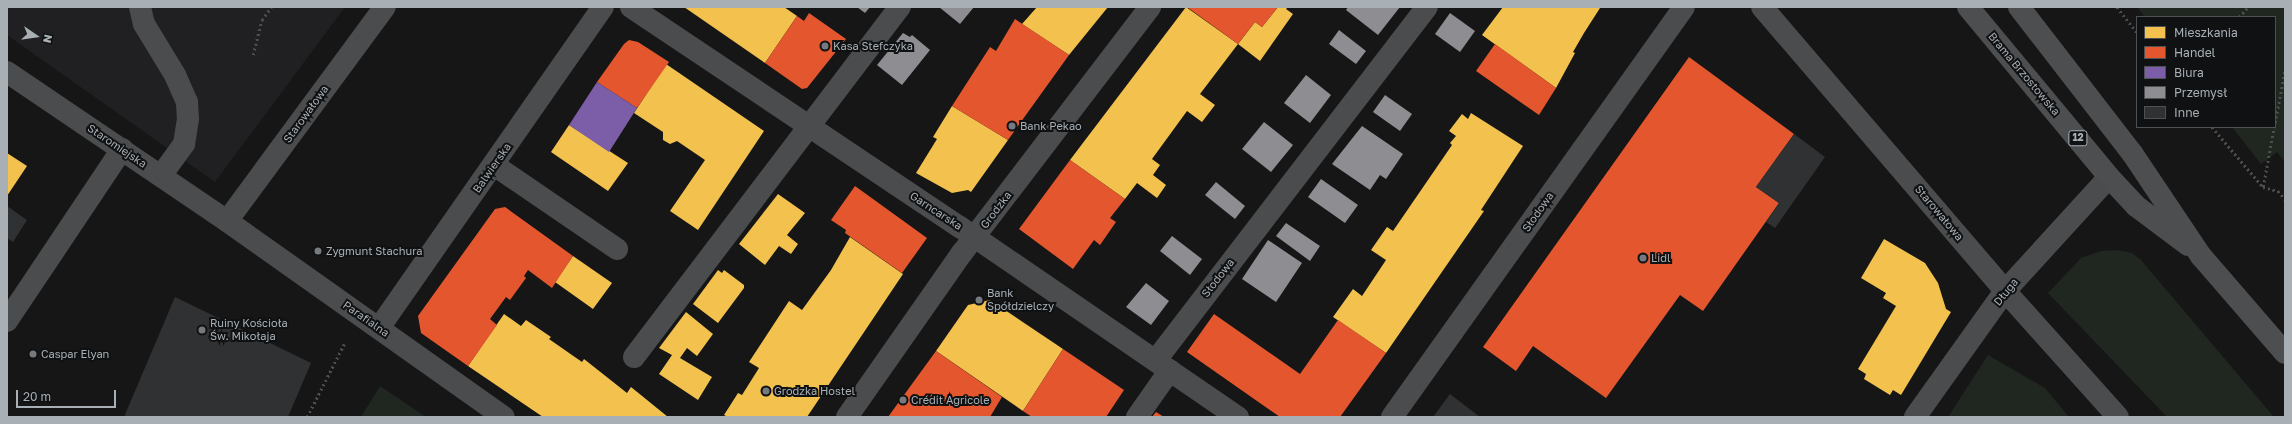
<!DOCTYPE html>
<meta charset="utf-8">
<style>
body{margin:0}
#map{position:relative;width:2292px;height:424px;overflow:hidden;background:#161616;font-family:"Golos Text",sans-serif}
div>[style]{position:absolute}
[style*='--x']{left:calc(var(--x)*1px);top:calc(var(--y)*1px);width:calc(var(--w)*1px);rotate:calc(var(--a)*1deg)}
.built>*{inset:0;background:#202022}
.green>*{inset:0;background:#202620}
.homes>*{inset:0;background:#f2c14e}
.shops>*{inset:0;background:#e4572e}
.offices>*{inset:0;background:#7b5ea7}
.industry>*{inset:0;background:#8d8d92}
.building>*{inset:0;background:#303132}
.path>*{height:2.5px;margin-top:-1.25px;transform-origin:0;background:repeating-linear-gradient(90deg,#4c4e50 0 2px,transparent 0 5px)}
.minor>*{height:22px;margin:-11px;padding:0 11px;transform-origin:11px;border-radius:11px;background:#4a4c4e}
.major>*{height:22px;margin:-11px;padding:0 11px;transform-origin:11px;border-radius:11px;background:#4d4e50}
.dots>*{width:11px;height:11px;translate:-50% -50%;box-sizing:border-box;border:2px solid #101112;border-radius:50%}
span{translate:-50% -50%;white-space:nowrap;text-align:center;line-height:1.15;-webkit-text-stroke:4px #101112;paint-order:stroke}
.shield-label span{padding:1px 3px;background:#101112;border:1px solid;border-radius:3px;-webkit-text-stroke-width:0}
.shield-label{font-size:10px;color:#a8b0b6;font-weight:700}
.poi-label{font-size:11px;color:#a8b0b6}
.left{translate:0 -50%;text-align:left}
.street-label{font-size:11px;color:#a8b0b6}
.frame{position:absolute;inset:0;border:8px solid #a8b0b6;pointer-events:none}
.legend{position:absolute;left:2136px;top:16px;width:140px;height:112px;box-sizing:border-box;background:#101112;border:1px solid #4d5154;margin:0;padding:5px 7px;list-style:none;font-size:12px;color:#a8b0b6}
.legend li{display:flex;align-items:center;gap:8px;height:20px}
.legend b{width:20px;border:1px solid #4d5154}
.north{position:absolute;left:16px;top:16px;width:40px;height:40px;-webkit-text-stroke:3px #101112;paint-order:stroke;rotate:103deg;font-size:11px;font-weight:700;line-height:16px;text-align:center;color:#a8b0b6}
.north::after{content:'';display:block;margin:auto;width:14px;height:18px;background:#a8b0b6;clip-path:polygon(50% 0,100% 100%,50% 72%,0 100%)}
.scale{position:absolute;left:16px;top:390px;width:100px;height:18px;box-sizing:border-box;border:2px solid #a8b0b6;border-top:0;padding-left:5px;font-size:12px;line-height:14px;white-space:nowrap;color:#a8b0b6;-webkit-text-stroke:3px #101112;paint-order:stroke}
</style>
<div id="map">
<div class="built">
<i style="clip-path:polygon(7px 7px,345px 7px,215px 182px,7px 35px)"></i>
</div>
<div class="green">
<i style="clip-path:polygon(2137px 7px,2285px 7px,2285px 162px,2277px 152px,2261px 164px,2232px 127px,2275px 127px,2275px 17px,2145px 17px)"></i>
<i style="clip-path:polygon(2118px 250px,2132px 253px,2141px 260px,2274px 417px,2167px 417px,2048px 293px,2081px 258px,2101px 251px)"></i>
<i style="clip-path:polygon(1988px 355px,2045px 388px,2069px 417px,1948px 417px)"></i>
<i style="clip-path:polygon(380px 386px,426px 417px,361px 417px)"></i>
</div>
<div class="homes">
<i style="clip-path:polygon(684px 7px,784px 7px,797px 16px,765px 63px)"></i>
<i style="clip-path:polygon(1037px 7px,1108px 7px,1069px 55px,1022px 24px)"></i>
<i style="clip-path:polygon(1186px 7px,1238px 44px,1200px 94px,1215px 105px,1202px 122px,1187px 111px,1152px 159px,1160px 165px,1153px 175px,1166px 185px,1157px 198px,1137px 183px,1125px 199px,1070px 160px)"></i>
<i style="clip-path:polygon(1278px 7px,1288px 7px,1286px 9px,1293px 14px,1260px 61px,1238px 44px,1255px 22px,1262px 27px)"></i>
<i style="clip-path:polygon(1503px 7px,1599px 7px,1600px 8px,1584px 33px,1573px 52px,1575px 53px,1556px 88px,1482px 35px)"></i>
<i style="clip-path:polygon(666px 64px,764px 131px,698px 230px,670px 211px,705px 160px,677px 141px,670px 144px,663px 140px,663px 132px,634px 113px)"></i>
<i style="clip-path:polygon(952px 106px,1008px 140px,971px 192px,968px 190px,952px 193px,916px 173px,937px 139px,933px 137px)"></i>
<i style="clip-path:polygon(1471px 113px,1523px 146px,1481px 210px,1484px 211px,1386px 353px,1333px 317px,1353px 289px,1362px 296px,1386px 260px,1371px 250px,1387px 227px,1393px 231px,1452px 145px,1450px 143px,1456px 136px,1449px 131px,1462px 114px,1468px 119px)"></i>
<i style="clip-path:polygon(569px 125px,628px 163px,608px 191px,551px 152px)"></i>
<i style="clip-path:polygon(7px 153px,27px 166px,7px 196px)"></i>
<i style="clip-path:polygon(778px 194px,805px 213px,787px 235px,798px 244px,791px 254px,779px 246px,765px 265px,739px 244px)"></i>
<i style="clip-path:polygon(850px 237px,903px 274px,807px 417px,728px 417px,724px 415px,738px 393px,742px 395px,759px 368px,749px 362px,789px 301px,802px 310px,831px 270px)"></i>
<i style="clip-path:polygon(1884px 239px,1925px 263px,1938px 283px,1946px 309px,1951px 312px,1901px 395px,1893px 390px,1890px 395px,1864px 379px,1866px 374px,1858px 369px,1896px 306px,1883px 298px,1886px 293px,1861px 278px)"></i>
<i style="clip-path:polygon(573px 256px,612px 283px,593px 309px,555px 282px)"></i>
<i style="clip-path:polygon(718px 270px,722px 273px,724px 270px,744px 285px,744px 288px,718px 323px,693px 304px)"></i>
<i style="clip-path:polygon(990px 300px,1063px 349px,1023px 411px,936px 351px,968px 305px)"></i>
<i style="clip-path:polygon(686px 312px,713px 334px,697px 356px,687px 348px,680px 358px,712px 377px,698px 400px,659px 374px,672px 355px,659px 348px)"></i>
<i style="clip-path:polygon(504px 314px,521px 326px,526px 320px,551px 337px,549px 339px,582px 362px,584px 359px,627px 393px,631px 387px,668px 417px,543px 417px,468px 366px)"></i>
</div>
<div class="shops">
<i style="clip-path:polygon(1187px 7px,1278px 7px,1262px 27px,1255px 22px,1238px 44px)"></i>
<i style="clip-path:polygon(809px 13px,846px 39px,807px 88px,802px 89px,765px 63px,797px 16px,804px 21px)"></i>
<i style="clip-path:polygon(1015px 19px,1069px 55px,1008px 140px,952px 106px,990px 47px,996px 51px)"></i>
<i style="clip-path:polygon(629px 40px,638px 42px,669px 62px,637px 108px,597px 82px,624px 44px)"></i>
<i style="clip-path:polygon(1495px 44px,1556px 88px,1539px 115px,1476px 71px)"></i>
<i style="clip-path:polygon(1689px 57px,1794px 134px,1756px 187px,1779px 203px,1703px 311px,1680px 295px,1606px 398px,1533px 346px,1516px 371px,1483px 347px)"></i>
<i style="clip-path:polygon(1070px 160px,1125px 199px,1110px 218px,1116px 222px,1100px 245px,1094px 240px,1073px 269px,1019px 229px)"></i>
<i style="clip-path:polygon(855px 186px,927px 238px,902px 273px,845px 233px,846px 230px,831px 220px)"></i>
<i style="clip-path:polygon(505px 207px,573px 256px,552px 288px,528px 270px,524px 276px,526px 278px,510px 300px,506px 297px,490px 319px,497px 325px,468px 366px,421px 333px,418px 316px,495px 209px)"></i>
<i style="clip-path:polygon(1214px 314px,1300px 374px,1338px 320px,1386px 353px,1340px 417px,1280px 417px,1187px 352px)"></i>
<i style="clip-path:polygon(1063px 349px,1124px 390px,1106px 417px,1032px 417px,1023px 411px)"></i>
<i style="clip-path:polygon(936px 351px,1002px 397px,990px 417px,888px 417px)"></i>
<i style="clip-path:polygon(1156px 412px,1164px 417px,1152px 417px)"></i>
</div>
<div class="offices">
<i style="clip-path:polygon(597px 82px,637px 108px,609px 152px,569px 125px)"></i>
</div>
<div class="industry">
<i style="clip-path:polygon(857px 7px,870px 7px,865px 13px)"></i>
<i style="clip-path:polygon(939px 7px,974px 7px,960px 24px)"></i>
<i style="clip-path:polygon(1348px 7px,1400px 7px,1378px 35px,1346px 10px)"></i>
<i style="clip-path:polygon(1450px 13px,1475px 31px,1460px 52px,1435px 34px)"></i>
<i style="clip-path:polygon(1339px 30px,1366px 51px,1356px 64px,1329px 44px)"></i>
<i style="clip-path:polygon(903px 33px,910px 37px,912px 35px,930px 50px,902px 85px,877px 65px)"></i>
<i style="clip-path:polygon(1306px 75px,1331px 95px,1310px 123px,1284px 103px)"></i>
<i style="clip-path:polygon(1385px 95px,1412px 114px,1400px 131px,1373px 112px)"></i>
<i style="clip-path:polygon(1264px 122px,1293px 145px,1271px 172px,1242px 149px)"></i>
<i style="clip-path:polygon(1362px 126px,1403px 154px,1386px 179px,1380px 175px,1370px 190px,1332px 164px)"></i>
<i style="clip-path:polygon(1321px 179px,1358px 205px,1345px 223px,1308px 197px)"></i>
<i style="clip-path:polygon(1216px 182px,1245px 206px,1235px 219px,1205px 195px)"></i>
<i style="clip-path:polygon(1286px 223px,1320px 246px,1310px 261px,1276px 236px)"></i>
<i style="clip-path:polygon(1172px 236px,1202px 259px,1190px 275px,1160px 251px)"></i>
<i style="clip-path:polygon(1268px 240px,1302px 263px,1276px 302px,1242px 279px)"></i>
<i style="clip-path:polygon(1146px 283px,1169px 301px,1151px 325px,1126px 307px)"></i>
</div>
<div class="building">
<i style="clip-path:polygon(1794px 134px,1825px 157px,1775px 228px,1766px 222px,1779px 203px,1756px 187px)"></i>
<i style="clip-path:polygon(7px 206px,27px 220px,13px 242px,7px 238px)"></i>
<i style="clip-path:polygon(175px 297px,311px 363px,288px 417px,124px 417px)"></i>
<i style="clip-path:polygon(1450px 394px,1480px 417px,1433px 417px)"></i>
</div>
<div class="path">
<i style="--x:2117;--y:7;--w:33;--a:52"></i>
<i style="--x:2239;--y:17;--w:13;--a:-48"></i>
<i style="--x:253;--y:55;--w:36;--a:-76"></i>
<i style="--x:262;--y:20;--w:16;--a:-55"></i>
<i style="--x:2275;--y:123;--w:55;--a:-79.5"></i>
<i style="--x:2212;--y:127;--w:79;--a:49.6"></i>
<i style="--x:2263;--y:187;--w:16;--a:15"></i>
<i style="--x:2278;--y:191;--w:11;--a:49"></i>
<i style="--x:2263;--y:187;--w:61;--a:-79.6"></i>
<i style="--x:307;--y:417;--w:82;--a:-63.1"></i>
</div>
<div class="minor">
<i style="--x:140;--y:7;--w:17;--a:77"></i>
<i style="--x:144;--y:24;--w:60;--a:58.7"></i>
<i style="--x:175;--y:75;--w:30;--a:66"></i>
<i style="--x:187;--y:102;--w:17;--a:87"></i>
<i style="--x:188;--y:119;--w:25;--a:99"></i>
<i style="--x:184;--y:144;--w:39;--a:126"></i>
<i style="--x:631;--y:7;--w:396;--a:33.8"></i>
<i style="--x:960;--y:227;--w:337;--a:34.4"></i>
<i style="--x:1762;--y:7;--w:374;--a:49.4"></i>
<i style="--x:2005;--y:291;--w:169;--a:48.1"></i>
<i style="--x:7;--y:72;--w:266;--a:34.1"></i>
<i style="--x:227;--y:221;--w:339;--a:35.3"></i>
<i style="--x:494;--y:165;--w:149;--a:34.3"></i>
<i style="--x:227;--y:221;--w:266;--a:-53.6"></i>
<i style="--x:7;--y:321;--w:207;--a:-56.2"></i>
<i style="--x:379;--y:328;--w:391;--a:-55.1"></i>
<i style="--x:634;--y:357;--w:440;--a:-52.8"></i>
<i style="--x:1156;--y:360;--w:445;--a:-52.5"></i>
<i style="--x:847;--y:417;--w:200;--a:-55"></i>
<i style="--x:962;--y:253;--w:310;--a:-52.6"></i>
<i style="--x:1137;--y:417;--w:57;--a:-54.9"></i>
<i style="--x:1392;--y:417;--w:503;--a:-54.54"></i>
<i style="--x:1915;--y:417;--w:155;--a:-54.5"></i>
<i style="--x:2005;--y:291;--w:154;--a:-47.6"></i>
</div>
<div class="major">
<i style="--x:1968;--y:7;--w:221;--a:50.3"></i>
<i style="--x:2109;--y:177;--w:40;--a:47"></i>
<i style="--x:2136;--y:206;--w:65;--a:36.9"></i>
<i style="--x:2019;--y:7;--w:185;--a:52.3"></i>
<i style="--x:2132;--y:153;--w:124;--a:56.2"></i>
<i style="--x:2201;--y:256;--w:128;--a:49.1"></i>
</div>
<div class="dots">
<i style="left:825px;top:46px;background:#757a7e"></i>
<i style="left:1012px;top:126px;background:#757a7e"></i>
<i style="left:318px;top:251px;background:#757a7e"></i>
<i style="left:1643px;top:258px;background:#757a7e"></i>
<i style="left:979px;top:300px;background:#757a7e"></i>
<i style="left:202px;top:330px;background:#757a7e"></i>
<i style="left:33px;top:354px;background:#757a7e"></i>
<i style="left:766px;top:391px;background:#757a7e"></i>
<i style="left:903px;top:400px;background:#757a7e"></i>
</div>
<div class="shield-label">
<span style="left:2078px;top:138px">12</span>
</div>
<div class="poi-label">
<span class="left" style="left:833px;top:46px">Kasa Stefczyka</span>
<span class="left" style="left:1020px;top:126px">Bank Pekao</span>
<span class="left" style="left:326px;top:251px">Zygmunt Stachura</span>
<span class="left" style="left:1651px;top:258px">Lidl</span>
<span class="left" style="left:987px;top:300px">Bank<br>Spółdzielczy</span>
<span class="left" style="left:210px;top:330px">Ruiny Kościoła<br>Św. Mikołaja</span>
<span class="left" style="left:41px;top:354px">Caspar Elyan</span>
<span class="left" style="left:774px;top:391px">Grodzka Hostel</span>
<span class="left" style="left:911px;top:400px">Crédit Agricole</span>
</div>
<div class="street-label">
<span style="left:2024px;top:74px;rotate:50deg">Brama Brzostowska</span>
<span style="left:306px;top:114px;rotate:-54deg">Starowałowa</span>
<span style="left:117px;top:146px;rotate:34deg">Staromiejska</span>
<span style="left:492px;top:168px;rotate:-55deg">Balwierska</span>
<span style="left:996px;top:210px;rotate:-53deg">Grodzka</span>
<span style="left:936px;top:211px;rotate:33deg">Garncarska</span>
<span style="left:1538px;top:212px;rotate:-55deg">Słodowa</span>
<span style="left:1939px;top:213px;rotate:50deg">Starowałowa</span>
<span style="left:1218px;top:278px;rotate:-52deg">Słodowa</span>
<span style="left:2006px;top:292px;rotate:-51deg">Długa</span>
<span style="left:366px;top:319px;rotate:35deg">Parafialna</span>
</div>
<div class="frame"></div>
<ul class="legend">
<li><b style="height:11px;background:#f2c14e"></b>Mieszkania</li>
<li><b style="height:11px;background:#e4572e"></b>Handel</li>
<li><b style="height:11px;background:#7b5ea7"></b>Biura</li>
<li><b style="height:11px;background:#8d8d92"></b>Przemysł</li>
<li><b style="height:11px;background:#303132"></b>Inne</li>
</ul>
<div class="north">N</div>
<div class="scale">20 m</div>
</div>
